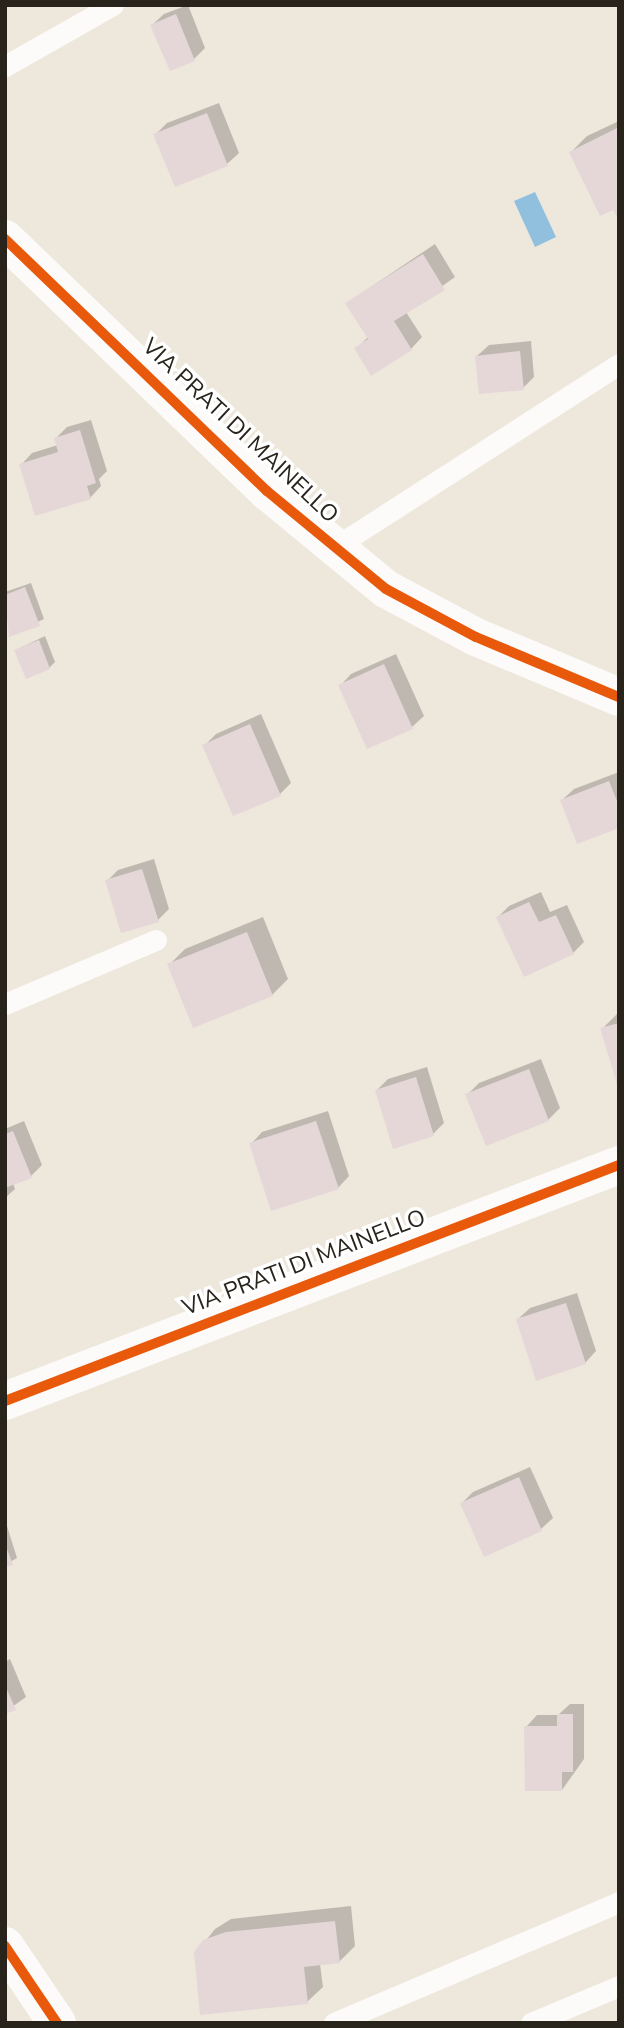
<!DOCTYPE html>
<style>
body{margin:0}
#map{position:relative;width:624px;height:2028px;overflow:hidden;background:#eee7dc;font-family:"Nunito Sans",sans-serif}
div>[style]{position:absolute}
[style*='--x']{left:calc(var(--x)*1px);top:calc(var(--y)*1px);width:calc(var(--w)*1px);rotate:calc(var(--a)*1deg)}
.water>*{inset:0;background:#90c0dd}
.shadow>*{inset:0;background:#0003}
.building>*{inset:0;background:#e5d7d8}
.lane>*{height:21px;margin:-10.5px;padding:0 10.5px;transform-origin:10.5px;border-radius:10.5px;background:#fcfbfa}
.street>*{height:38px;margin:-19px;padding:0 19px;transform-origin:19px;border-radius:19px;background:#fcfbfa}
.cycleway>*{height:10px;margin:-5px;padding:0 5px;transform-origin:5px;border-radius:5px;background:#e8590c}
span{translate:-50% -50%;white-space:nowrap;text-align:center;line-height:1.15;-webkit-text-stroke:7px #fff;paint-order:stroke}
.street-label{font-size:23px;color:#28241c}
.frame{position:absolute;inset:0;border:7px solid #28241c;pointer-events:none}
</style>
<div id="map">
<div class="water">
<i style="clip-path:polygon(535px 192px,556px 237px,535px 247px,514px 201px)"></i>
</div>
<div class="shadow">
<i style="clip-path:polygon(188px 5px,205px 48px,194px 59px,152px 25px,164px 14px)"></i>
<i style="clip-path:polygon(219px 103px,239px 153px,227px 164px,155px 135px,167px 123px)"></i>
<i style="clip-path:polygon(619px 121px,619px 217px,571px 152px,587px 136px)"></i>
<i style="clip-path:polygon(435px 244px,455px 277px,406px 312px,422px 337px,411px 349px,356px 349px,368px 337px,347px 303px)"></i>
<i style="clip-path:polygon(531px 341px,534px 377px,523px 388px,477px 356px,489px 345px)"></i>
<i style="clip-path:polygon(91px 420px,107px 471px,99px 479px,101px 486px,90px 498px,21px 465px,32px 453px,58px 445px,56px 438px,67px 427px)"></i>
<i style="clip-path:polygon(31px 583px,44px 619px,10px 635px,5px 592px)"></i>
<i style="clip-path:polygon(45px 636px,55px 662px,49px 668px,16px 650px)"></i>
<i style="clip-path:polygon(396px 654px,424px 716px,412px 727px,368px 747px,340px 686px,351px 674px)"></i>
<i style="clip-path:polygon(261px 714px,291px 783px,280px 794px,204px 746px,216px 734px)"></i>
<i style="clip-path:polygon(619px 772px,619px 826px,562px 800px,574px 789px)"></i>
<i style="clip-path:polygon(154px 859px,169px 909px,158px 920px,107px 881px,118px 870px)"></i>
<i style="clip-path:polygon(541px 892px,550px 912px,567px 905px,584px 942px,573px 953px,498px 917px,509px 906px)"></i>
<i style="clip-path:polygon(263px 917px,288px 979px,272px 995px,169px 965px,185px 949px)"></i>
<i style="clip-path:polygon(618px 1013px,619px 1013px,619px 1083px,602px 1029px)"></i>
<i style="clip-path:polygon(541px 1059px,560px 1108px,548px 1120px,467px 1095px,479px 1083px)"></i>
<i style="clip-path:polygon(427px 1067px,444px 1123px,433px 1134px,377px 1090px,388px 1079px)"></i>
<i style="clip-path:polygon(328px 1111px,349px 1176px,338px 1188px,251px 1144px,262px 1132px)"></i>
<i style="clip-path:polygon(24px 1121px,42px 1165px,31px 1176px,13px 1183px,15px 1189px,5px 1198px,5px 1129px)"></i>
<i style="clip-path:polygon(577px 1293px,596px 1351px,585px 1363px,518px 1319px,530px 1308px)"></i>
<i style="clip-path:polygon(530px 1467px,553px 1518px,541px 1529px,485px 1554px,462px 1503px,473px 1492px)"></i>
<i style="clip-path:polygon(7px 1526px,17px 1558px,5px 1565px,5px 1527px)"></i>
<i style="clip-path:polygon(10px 1659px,26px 1697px,5px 1712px,5px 1662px)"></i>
<i style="clip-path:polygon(570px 1704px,584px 1704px,584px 1759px,562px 1790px,526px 1727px,537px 1715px,558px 1715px)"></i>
<i style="clip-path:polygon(351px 1906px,355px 1946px,339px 1962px,320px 1964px,323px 1987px,307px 2002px,196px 1953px,215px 1929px,231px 1919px)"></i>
</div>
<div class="building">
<i style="clip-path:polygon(176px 14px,195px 61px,170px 71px,150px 25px)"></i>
<i style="clip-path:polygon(207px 113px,228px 166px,175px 187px,153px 134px)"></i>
<i style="clip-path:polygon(619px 127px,619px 221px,613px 210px,600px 216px,569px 152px)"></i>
<i style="clip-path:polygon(423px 254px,445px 290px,394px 321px,412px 350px,371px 376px,354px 348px,368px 339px,345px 303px)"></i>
<i style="clip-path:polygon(520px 351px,524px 390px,479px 394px,475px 356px)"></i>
<i style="clip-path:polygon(80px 430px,96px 483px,87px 486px,91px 499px,35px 516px,19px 464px,58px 452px,54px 438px)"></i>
<i style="clip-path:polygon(25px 587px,40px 626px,9px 637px,5px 595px)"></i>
<i style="clip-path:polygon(39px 640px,50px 669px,26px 679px,14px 650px)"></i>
<i style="clip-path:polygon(384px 664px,413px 729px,367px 749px,338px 685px)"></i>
<i style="clip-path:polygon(250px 724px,281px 796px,233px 816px,202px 745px)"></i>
<i style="clip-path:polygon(609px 781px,619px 806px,619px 828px,577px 844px,560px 800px)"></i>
<i style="clip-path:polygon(142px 869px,159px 922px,121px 933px,105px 880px)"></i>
<i style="clip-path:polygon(529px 902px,539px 922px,556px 915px,574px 954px,524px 977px,496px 917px)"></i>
<i style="clip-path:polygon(247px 932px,273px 996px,193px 1028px,167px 964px)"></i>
<i style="clip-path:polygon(619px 1023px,619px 1087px,618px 1087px,600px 1028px)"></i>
<i style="clip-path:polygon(529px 1069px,549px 1121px,486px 1146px,465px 1094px)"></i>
<i style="clip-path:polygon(416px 1077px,434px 1136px,393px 1149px,375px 1090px)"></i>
<i style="clip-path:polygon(316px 1121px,339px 1189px,271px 1211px,249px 1143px)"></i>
<i style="clip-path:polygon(13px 1131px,32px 1178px,5px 1188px,5px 1134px)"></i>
<i style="clip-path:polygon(566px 1303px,586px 1364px,536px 1381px,516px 1319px)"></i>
<i style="clip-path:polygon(519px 1477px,542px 1531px,484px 1557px,460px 1503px)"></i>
<i style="clip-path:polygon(5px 1544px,13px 1565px,5px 1567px)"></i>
<i style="clip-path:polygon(5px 1685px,16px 1710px,5px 1714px)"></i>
<i style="clip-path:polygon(557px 1714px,573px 1714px,573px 1772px,562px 1772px,562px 1791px,525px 1791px,524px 1726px,557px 1726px)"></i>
<i style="clip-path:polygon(335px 1921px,340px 1963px,304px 1967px,308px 2004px,200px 2015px,194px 1952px,203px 1940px,226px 1932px)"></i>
</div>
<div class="lane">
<i style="--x:5;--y:66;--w:124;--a:-29.5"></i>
<i style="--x:335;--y:547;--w:338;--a:-32.8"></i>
<i style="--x:5;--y:1004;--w:164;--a:-23"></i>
<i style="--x:334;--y:2023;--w:310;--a:-23"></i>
<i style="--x:531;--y:2023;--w:95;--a:-22.8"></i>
</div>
<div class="street">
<i style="--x:5;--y:239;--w:364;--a:43.9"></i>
<i style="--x:267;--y:491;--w:154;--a:39.5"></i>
<i style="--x:386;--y:589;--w:102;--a:28.1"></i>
<i style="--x:476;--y:637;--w:155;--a:22.8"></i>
<i style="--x:5;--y:1401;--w:658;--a:-21.03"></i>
<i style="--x:5;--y:1946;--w:93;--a:56"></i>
</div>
<div class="cycleway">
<i style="--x:5;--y:239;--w:364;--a:43.9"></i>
<i style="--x:267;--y:491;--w:154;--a:39.5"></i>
<i style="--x:386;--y:589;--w:102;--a:28.1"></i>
<i style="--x:476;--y:637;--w:155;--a:22.8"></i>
<i style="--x:5;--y:1401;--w:658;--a:-21.03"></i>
<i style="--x:5;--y:1946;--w:93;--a:56"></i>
</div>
<div class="street-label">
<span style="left:240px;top:431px;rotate:43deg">VIA PRATI DI MAINELLO</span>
<span style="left:304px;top:1263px;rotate:-21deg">VIA PRATI DI MAINELLO</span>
</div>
<div class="frame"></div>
</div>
